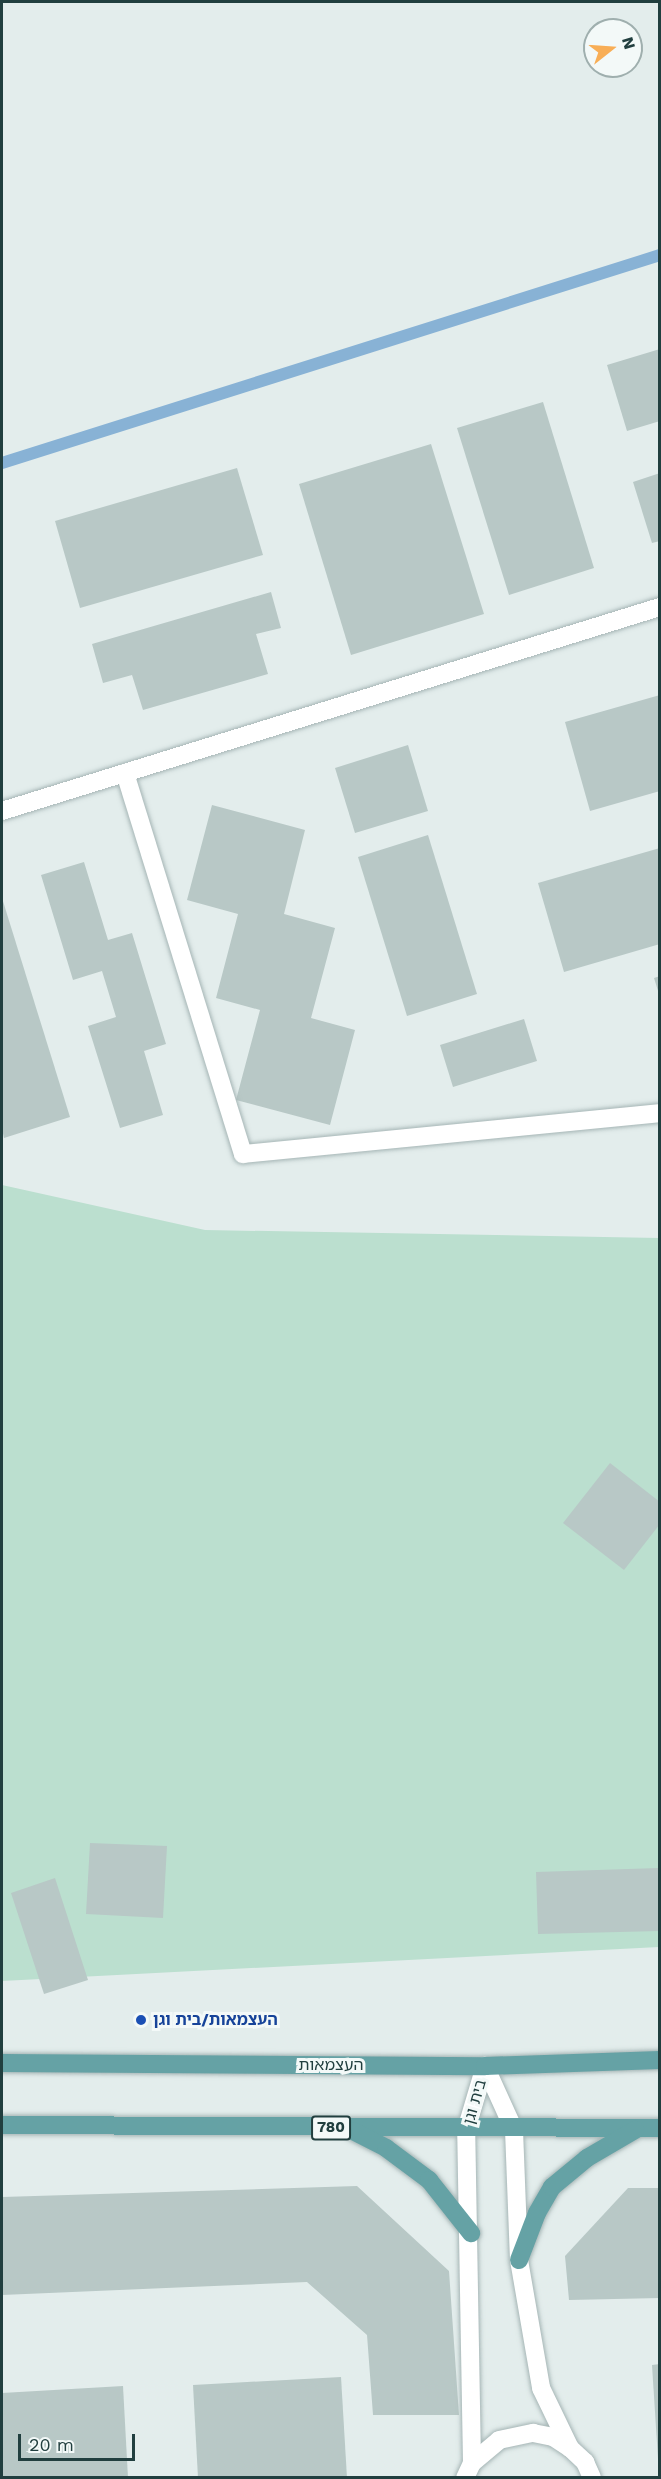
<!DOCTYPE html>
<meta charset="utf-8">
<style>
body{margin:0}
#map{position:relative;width:661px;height:2479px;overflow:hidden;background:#e3edec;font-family:"Work Sans","Noto Sans Hebrew",sans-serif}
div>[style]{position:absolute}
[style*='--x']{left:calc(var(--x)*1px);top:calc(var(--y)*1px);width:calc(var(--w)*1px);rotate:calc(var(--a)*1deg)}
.green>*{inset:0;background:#bbdfcf}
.stream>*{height:12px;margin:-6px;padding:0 6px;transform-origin:6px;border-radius:6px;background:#88b2d5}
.building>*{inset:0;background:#b8c8c6}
.roads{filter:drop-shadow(0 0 2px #a5b5b5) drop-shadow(0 0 2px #a5b5b5)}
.minor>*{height:18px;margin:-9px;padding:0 9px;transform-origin:9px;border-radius:9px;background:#fff}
.primary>*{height:18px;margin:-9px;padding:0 9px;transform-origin:9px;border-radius:9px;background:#65a2a5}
.dots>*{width:16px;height:16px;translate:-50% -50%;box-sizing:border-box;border:3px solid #f3f9f8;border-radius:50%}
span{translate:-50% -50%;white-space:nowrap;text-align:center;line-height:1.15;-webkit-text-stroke:6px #f3f9f8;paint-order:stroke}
.shield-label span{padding:2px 4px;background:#f3f9f8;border:2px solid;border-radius:4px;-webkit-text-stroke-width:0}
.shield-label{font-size:15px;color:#213f3f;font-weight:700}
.transit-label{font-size:16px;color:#164399;font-weight:700}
.left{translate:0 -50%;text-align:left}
.street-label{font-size:16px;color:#213f3f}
.frame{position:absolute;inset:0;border:3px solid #213f3f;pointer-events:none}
.north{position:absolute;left:583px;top:18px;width:60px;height:60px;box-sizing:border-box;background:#f3f9f8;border:2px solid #9fafae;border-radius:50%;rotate:73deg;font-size:16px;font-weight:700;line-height:24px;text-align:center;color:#213f3f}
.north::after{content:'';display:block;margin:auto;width:21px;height:27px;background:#f8ae56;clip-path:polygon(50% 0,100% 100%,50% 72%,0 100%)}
.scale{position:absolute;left:18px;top:2434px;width:117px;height:27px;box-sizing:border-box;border:3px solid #213f3f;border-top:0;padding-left:8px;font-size:18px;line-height:21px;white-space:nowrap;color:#213f3f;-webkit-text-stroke:4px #f3f9f8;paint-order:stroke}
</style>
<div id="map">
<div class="green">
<i style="clip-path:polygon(2px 1185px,205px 1230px,659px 1238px,659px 1947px,2px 1981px)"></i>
</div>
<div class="stream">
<i style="--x:2;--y:463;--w:690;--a:-17.54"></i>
</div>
<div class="building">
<i style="clip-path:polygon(660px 349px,660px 421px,627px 431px,607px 365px)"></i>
<i style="clip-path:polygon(543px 402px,594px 568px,509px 595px,457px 428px)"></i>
<i style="clip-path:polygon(431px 444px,484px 614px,351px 655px,299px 484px)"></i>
<i style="clip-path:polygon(237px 468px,263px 555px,80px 608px,55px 521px)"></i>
<i style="clip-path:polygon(660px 473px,660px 541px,652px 543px,633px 482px)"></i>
<i style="clip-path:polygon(271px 592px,281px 628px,256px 634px,268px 674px,143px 710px,132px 675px,103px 683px,92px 644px)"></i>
<i style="clip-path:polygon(660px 695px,660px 791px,590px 811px,565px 722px)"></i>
<i style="clip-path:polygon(408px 745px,428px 811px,355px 833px,335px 768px)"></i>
<i style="clip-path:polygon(212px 805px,305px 830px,284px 914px,335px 928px,311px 1018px,355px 1030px,330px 1125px,236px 1100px,260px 1010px,216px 998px,238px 914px,187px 900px)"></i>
<i style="clip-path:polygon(428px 835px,477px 994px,407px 1016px,358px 857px)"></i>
<i style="clip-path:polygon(660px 848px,660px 944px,564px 972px,538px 883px)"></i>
<i style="clip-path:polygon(84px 862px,108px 940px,132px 933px,166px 1044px,144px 1051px,163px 1115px,120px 1128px,88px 1026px,116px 1017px,102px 971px,73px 980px,41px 875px)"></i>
<i style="clip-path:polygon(2px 898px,70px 1117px,4px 1138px,2px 1129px)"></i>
<i style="clip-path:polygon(660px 976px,660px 994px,659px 994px,654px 978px)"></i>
<i style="clip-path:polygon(524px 1019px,537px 1061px,453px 1087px,440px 1045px)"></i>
<i style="clip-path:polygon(610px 1463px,660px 1502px,660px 1524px,624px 1570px,563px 1523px)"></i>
<i style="clip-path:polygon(90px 1843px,167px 1846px,163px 1918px,86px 1914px)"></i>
<i style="clip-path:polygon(659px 1868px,660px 1931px,538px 1934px,536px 1872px)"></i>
<i style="clip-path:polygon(55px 1878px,88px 1980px,44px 1994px,11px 1893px)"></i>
<i style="clip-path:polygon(357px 2186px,449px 2271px,459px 2415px,373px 2415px,367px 2335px,307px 2282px,2px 2295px,2px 2197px)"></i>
<i style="clip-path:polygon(628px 2188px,660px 2188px,660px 2298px,569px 2300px,565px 2256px)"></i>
<i style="clip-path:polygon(660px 2364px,660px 2459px,658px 2459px,652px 2365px)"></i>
<i style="clip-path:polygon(341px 2377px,347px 2478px,198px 2478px,193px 2385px)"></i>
<i style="clip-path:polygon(123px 2386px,128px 2478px,2px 2478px,2px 2393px)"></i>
</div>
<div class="roads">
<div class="minor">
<i style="--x:125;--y:773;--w:399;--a:72.8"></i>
<i style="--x:243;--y:1154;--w:419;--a:-5.6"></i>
<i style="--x:2;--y:811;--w:689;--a:-17.23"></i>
<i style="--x:485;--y:2066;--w:70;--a:65.6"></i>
<i style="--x:514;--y:2130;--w:130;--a:87.8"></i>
<i style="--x:519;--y:2260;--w:130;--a:80.2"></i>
<i style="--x:541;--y:2388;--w:67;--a:64.2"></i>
<i style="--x:472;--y:2463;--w:333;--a:-91"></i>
<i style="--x:466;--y:2130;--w:67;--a:-73.5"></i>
<i style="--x:465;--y:2478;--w:17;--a:-65"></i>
<i style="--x:472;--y:2463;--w:35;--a:-40"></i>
<i style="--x:499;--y:2440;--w:35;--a:-12"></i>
<i style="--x:533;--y:2433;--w:20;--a:11"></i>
<i style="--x:553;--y:2437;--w:20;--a:33"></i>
<i style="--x:570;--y:2448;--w:21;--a:43"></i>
<i style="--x:585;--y:2462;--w:17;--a:66"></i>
</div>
<div class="primary">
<i style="--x:2;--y:2063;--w:483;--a:0.4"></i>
<i style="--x:485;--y:2066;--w:175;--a:-2"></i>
<i style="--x:2;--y:2125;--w:658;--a:0.26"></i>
<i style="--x:353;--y:2131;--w:37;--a:27"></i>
<i style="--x:386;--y:2148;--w:54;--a:36.7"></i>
<i style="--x:429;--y:2180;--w:68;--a:51.6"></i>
<i style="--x:519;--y:2260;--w:50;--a:-69"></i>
<i style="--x:537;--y:2213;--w:30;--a:-60"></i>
<i style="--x:552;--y:2187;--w:45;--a:-39.6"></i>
<i style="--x:587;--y:2158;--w:56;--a:-30.3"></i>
</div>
</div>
<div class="dots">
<i style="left:141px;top:2020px;background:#1a4fb4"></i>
</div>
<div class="shield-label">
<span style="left:331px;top:2128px">780</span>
</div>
<div class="transit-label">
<span class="left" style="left:153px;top:2020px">העצמאות/בית וגן</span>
</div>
<div class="street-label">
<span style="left:331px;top:2065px">העצמאות</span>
<span style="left:475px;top:2102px;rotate:-74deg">בית וגן</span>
</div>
<div class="frame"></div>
<div class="north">N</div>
<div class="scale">20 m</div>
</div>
